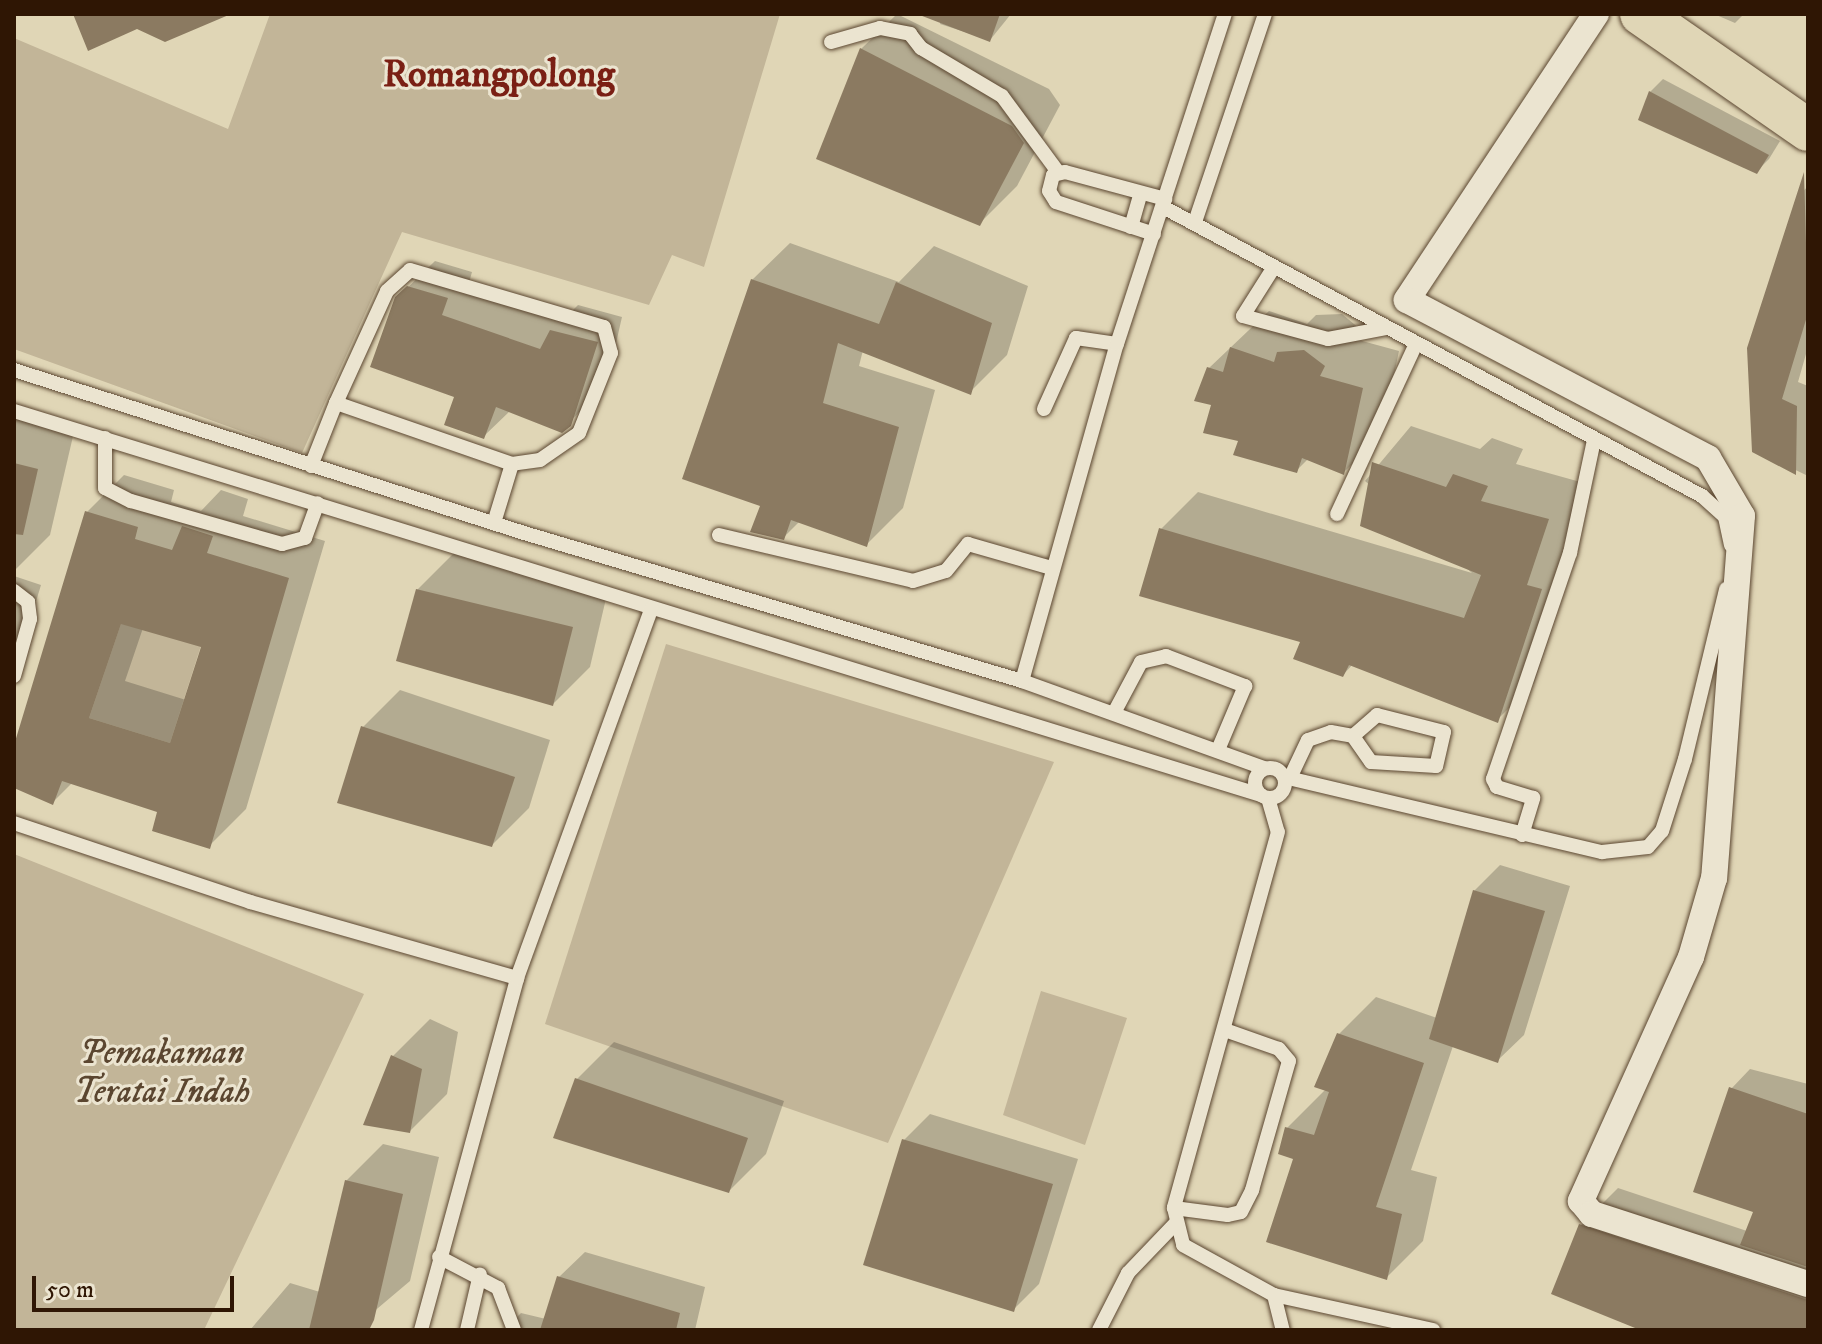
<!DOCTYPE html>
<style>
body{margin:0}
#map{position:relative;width:1822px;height:1344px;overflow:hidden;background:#e0d6b6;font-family:"IM FELL DW Pica",serif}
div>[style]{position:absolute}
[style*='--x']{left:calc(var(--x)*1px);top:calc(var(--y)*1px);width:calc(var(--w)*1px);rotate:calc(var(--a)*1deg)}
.green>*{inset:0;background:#c2b598}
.shadow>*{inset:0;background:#0003}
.building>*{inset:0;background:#8b7a61}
.roads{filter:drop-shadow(0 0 2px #5b4630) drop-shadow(0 0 2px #5b4630)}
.lane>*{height:14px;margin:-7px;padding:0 7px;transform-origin:7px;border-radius:7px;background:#ebe4d0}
.lane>.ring{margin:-7px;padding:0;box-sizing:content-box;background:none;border:14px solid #ebe4d0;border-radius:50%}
.street>*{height:26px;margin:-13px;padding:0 13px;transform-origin:13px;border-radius:13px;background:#ebe4d0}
.primary>*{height:42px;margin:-21px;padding:0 21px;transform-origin:21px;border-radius:21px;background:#e0d6b6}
span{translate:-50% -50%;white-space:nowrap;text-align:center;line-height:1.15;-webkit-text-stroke:6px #ebe4d0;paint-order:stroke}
.park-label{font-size:34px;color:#5b4630;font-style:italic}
.quarter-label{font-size:38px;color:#7a1f14;font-weight:700}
.frame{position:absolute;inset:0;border:16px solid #2f1604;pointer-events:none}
.scale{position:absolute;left:32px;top:1276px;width:202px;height:36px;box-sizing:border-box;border:4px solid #2f1604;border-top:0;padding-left:10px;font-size:24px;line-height:28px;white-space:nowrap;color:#2f1604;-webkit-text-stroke:6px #ebe4d0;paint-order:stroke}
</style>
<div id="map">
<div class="green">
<i style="clip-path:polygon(270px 14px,780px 14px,704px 267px,672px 255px,649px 305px,402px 232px,302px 453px,14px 349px,14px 38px,228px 129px)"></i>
<i style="clip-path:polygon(126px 609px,206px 630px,170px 743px,89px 718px)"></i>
<i style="clip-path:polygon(666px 644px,1054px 762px,888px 1143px,545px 1024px)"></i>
<i style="clip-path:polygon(14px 854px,364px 994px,204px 1330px,14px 1330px)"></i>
<i style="clip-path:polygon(1041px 991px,1127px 1018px,1085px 1145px,1003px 1115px)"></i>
</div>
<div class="shadow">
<i style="clip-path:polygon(897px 14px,1049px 89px,1060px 105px,1017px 186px,980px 223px,861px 49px)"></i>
<i style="clip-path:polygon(943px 14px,1011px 14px,990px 40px,940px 24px)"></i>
<i style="clip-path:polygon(1714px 14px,1744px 14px,1735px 23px)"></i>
<i style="clip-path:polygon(1663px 79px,1780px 141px,1769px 159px,1756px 172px,1650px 92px)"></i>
<i style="clip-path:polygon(1808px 186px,1808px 347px,1798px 382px,1808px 386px,1808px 476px,1754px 450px,1798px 197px)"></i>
<i style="clip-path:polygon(790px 243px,899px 282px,934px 246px,1028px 286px,1007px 355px,970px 392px,863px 350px,859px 366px,935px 390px,903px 508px,866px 545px,800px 521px,783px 538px,762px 505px,752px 280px)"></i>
<i style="clip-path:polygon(435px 261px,472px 272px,467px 290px,561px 322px,578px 305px,622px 317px,614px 352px,587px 404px,562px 430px,510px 411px,484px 436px,397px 298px)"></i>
<i style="clip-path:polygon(1269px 311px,1307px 324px,1316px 315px,1342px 314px,1360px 329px,1355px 339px,1399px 351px,1381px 436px,1344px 472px,1309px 458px,1296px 471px,1241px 440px,1214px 404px,1209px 368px)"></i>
<i style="clip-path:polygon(14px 418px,74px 432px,50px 535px,14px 571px)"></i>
<i style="clip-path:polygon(1411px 426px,1480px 449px,1492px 438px,1523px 449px,1516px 464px,1584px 483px,1563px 548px,1577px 553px,1534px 683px,1497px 720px,1353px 664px,1343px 675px,1161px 529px,1198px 492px,1472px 573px,1365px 481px)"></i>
<i style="clip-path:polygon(evenodd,124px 475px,174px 490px,171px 502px,201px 511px,221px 490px,248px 499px,243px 516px,325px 541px,246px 809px,209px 846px,159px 810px,72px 783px,53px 802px,14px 786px,14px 752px,87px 512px,124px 475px,143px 628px,203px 645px,186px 700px,125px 681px,143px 628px)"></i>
<i style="clip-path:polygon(454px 553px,608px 590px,590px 667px,553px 704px,417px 590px)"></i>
<i style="clip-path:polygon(14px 576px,41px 585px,14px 674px)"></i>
<i style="clip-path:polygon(400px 690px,550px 740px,529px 808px,492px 845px,363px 727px)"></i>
<i style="clip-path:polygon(1500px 865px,1570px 886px,1524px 1035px,1498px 1060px,1453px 1046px,1411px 1170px,1437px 1177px,1423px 1241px,1386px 1278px,1296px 1158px,1287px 1128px,1326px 1089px,1339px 1034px,1376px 997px,1437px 1018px,1474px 891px)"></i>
<i style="clip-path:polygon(430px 1019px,458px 1032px,447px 1094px,410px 1131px,393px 1056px)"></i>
<i style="clip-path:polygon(614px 1042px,784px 1101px,766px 1154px,729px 1191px,577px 1079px)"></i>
<i style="clip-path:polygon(1750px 1069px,1808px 1084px,1808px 1330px,1650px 1330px,1581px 1225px,1618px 1188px,1747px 1231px,1756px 1211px,1731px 1089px)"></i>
<i style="clip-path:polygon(930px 1114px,1078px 1159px,1039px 1284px,1013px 1310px,904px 1140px)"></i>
<i style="clip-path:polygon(383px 1144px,439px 1157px,410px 1281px,352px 1330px,250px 1330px,290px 1283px,320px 1292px,346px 1181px)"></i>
<i style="clip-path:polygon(585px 1252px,705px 1287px,695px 1330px,504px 1330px,521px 1313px,546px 1319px,559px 1277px)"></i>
</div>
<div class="building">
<i style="clip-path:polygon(73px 14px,231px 14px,165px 42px,137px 29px,88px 51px)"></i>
<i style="clip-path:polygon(917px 14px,1000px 14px,990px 42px)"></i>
<i style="clip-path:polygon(860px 48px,1012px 126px,1024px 143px,980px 226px,816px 159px)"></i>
<i style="clip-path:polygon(1649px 91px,1769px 155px,1757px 174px,1638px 120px)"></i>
<i style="clip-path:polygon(1804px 172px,1808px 313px,1782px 399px,1797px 406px,1796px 475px,1752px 452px,1747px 348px)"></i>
<i style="clip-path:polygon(751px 279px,879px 324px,896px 282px,992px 323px,971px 395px,838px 343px,823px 403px,899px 427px,867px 547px,791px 520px,784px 540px,750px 532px,760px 506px,682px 479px)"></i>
<i style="clip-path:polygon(407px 286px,448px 298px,442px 315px,540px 349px,550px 330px,598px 342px,571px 426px,562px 433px,496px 407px,484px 439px,444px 425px,454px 397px,370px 367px,395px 297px)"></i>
<i style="clip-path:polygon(1230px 347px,1274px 362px,1277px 352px,1304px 350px,1325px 366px,1320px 376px,1363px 388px,1344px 475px,1302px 458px,1297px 473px,1233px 455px,1238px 441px,1203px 433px,1211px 405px,1194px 401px,1207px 367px,1223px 372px)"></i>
<i style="clip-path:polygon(1372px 462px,1446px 487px,1453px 474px,1488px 486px,1481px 501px,1549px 519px,1527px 585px,1542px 589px,1498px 723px,1349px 665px,1343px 677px,1293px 659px,1300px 642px,1139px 596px,1159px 528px,1464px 618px,1481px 575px,1360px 526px)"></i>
<i style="clip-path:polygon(14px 463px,38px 469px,23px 535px,14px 534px)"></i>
<i style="clip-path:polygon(evenodd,85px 511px,138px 527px,135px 539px,172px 550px,182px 526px,213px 536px,207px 553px,289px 578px,210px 849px,152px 831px,157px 812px,62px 781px,53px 805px,14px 788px,14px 745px,85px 511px,121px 624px,201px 647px,170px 743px,89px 718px,121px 624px)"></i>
<i style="clip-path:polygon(416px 589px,573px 627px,553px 706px,396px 661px)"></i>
<i style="clip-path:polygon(361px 726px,515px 777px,492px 847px,337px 803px)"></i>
<i style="clip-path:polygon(1473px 890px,1545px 911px,1498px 1063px,1429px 1039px)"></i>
<i style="clip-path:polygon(1337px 1033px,1424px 1063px,1376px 1207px,1402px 1214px,1387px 1280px,1266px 1242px,1293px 1159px,1278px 1154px,1285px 1127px,1314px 1135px,1329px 1092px,1314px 1087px)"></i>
<i style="clip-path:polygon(391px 1055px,422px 1069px,410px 1133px,363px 1125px)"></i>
<i style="clip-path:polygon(575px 1078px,748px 1138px,729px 1193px,553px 1138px)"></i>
<i style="clip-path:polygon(1729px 1087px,1808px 1114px,1808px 1267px,1740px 1245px,1753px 1212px,1693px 1192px)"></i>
<i style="clip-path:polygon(902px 1139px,1053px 1184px,1014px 1312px,863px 1265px)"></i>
<i style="clip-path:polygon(345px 1180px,403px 1194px,374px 1320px,369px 1330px,309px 1330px)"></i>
<i style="clip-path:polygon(1579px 1224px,1808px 1300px,1808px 1330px,1640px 1330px,1551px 1294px)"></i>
<i style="clip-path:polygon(557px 1276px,680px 1313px,676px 1330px,540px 1330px)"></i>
</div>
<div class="roads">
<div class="lane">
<i style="--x:831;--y:42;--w:51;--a:-15.9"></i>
<i style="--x:880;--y:28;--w:31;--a:11"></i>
<i style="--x:910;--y:34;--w:18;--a:52"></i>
<i style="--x:921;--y:48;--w:94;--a:30.7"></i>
<i style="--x:1002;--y:96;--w:94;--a:53.6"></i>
<i style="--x:1163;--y:207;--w:612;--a:28.2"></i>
<i style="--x:1702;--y:496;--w:31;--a:42"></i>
<i style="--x:1725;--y:517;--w:29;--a:78"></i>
<i style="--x:1196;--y:219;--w:216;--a:-71.4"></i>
<i style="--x:1131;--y:227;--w:33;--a:-74"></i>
<i style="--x:1154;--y:234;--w:103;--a:-161.9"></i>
<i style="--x:1056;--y:202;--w:13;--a:-122"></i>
<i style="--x:1049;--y:191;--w:16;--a:-76"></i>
<i style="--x:1053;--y:175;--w:12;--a:-14"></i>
<i style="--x:1065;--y:172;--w:104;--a:15.1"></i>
<i style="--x:1274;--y:267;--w:58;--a:122.3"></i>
<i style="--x:1243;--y:316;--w:88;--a:15.1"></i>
<i style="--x:1328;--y:339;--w:60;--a:-10.6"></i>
<i style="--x:14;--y:370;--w:535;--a:17.72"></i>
<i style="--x:524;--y:533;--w:520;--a:16.55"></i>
<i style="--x:1022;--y:681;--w:257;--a:19.8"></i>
<i style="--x:336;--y:403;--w:123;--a:-65.5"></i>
<i style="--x:387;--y:291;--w:31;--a:-42"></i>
<i style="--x:410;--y:270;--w:202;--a:16.4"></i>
<i style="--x:604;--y:327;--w:27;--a:75"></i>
<i style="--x:611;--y:353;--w:86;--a:111.8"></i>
<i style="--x:579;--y:433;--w:47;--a:145.3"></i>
<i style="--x:540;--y:460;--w:28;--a:172"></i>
<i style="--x:1044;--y:409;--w:78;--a:-65.7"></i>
<i style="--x:1076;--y:338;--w:41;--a:8.3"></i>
<i style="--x:14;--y:411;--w:1305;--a:17.12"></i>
<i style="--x:105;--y:438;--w:50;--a:90"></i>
<i style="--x:105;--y:488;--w:29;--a:27"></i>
<i style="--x:131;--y:501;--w:157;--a:15.9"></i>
<i style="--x:282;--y:544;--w:24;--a:-15"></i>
<i style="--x:305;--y:538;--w:37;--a:-70"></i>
<i style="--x:311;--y:466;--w:68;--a:-68.4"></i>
<i style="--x:336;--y:403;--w:186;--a:19.1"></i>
<i style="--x:512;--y:464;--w:62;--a:107"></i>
<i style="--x:1337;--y:514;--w:187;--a:-65.1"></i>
<i style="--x:719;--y:535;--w:199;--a:13.3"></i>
<i style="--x:913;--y:581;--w:34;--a:-17"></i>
<i style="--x:946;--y:571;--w:35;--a:-51"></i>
<i style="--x:968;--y:544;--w:86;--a:16.1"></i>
<i style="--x:14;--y:591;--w:18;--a:38"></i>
<i style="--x:28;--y:602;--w:17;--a:83"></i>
<i style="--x:30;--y:619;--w:59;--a:105.7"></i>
<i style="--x:1022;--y:681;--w:350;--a:-74.3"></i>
<i style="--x:1117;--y:344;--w:347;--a:-71.9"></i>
<i style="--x:1115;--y:711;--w:55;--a:-62"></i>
<i style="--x:1141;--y:662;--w:26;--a:-13"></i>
<i style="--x:1166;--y:656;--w:85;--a:20.8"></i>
<i style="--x:1245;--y:686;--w:69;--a:112.9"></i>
<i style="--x:1377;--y:715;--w:69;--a:14.2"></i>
<i style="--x:1444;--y:732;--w:35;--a:103"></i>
<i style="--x:1436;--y:766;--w:65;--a:-176.5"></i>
<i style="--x:1371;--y:762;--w:32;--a:-125"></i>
<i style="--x:1353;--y:736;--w:32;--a:-41"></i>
<i class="ring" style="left:1255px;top:768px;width:16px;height:16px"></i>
<i style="--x:1284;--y:777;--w:327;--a:13.3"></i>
<i style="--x:1602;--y:852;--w:46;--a:-6.2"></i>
<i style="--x:1648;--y:847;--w:21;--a:-49"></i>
<i style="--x:1662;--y:831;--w:76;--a:-72.3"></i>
<i style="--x:1685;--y:759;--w:175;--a:-76.4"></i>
<i style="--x:1290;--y:778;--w:42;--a:-64.7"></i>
<i style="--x:1308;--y:740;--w:24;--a:-19"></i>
<i style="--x:1331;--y:732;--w:22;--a:10"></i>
<i style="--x:1268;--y:798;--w:35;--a:74"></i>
<i style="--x:1278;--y:832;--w:390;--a:105.5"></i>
<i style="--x:1174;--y:1208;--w:38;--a:76"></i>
<i style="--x:1183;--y:1245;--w:104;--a:28.8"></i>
<i style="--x:1274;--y:1295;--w:36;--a:76"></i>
<i style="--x:14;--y:823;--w:249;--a:18.5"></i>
<i style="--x:250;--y:902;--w:278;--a:15.9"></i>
<i style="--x:1522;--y:835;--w:39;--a:-73"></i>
<i style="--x:1533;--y:798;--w:38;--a:-163"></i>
<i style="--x:1497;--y:787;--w:9;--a:-117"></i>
<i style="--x:1493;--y:779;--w:239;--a:-71.2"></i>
<i style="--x:1570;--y:553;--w:116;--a:-78"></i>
<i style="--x:1174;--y:1208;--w:54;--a:7.4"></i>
<i style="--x:1228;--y:1215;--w:13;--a:-13"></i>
<i style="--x:1241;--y:1212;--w:25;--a:-63"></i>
<i style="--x:1252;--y:1190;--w:134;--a:-74"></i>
<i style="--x:1289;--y:1061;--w:16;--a:-130"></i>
<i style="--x:1279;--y:1049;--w:54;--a:-160.6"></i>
<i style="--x:439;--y:1257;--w:67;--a:27.7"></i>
<i style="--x:498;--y:1288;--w:45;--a:69.1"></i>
<i style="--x:1274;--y:1295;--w:163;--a:12.4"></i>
<i style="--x:421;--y:1330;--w:365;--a:-74.7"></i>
<i style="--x:517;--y:978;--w:393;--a:-70"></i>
<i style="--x:467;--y:1330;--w:57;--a:-76.9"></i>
<i style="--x:1099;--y:1330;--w:64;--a:-63"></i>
<i style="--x:1128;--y:1273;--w:68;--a:-46.2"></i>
</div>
<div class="street">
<i style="--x:1596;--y:14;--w:343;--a:123.5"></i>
<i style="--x:1407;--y:300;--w:340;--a:27.7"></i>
<i style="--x:1708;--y:458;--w:67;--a:59.6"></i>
<i style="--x:1742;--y:516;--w:363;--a:94.4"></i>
<i style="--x:1714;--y:878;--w:82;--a:106.2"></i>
<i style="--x:1691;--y:957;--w:268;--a:114.3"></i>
<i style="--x:1581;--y:1201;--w:17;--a:50"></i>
<i style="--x:1592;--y:1214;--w:227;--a:18"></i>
</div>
<div class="primary">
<i style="--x:1641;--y:14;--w:203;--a:34.8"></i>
</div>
</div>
<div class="park-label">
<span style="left:162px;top:1073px">Pemakaman<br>Teratai Indah</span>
</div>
<div class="quarter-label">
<span style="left:499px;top:76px">Romangpolong</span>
</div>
<div class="frame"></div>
<div class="scale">50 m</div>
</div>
